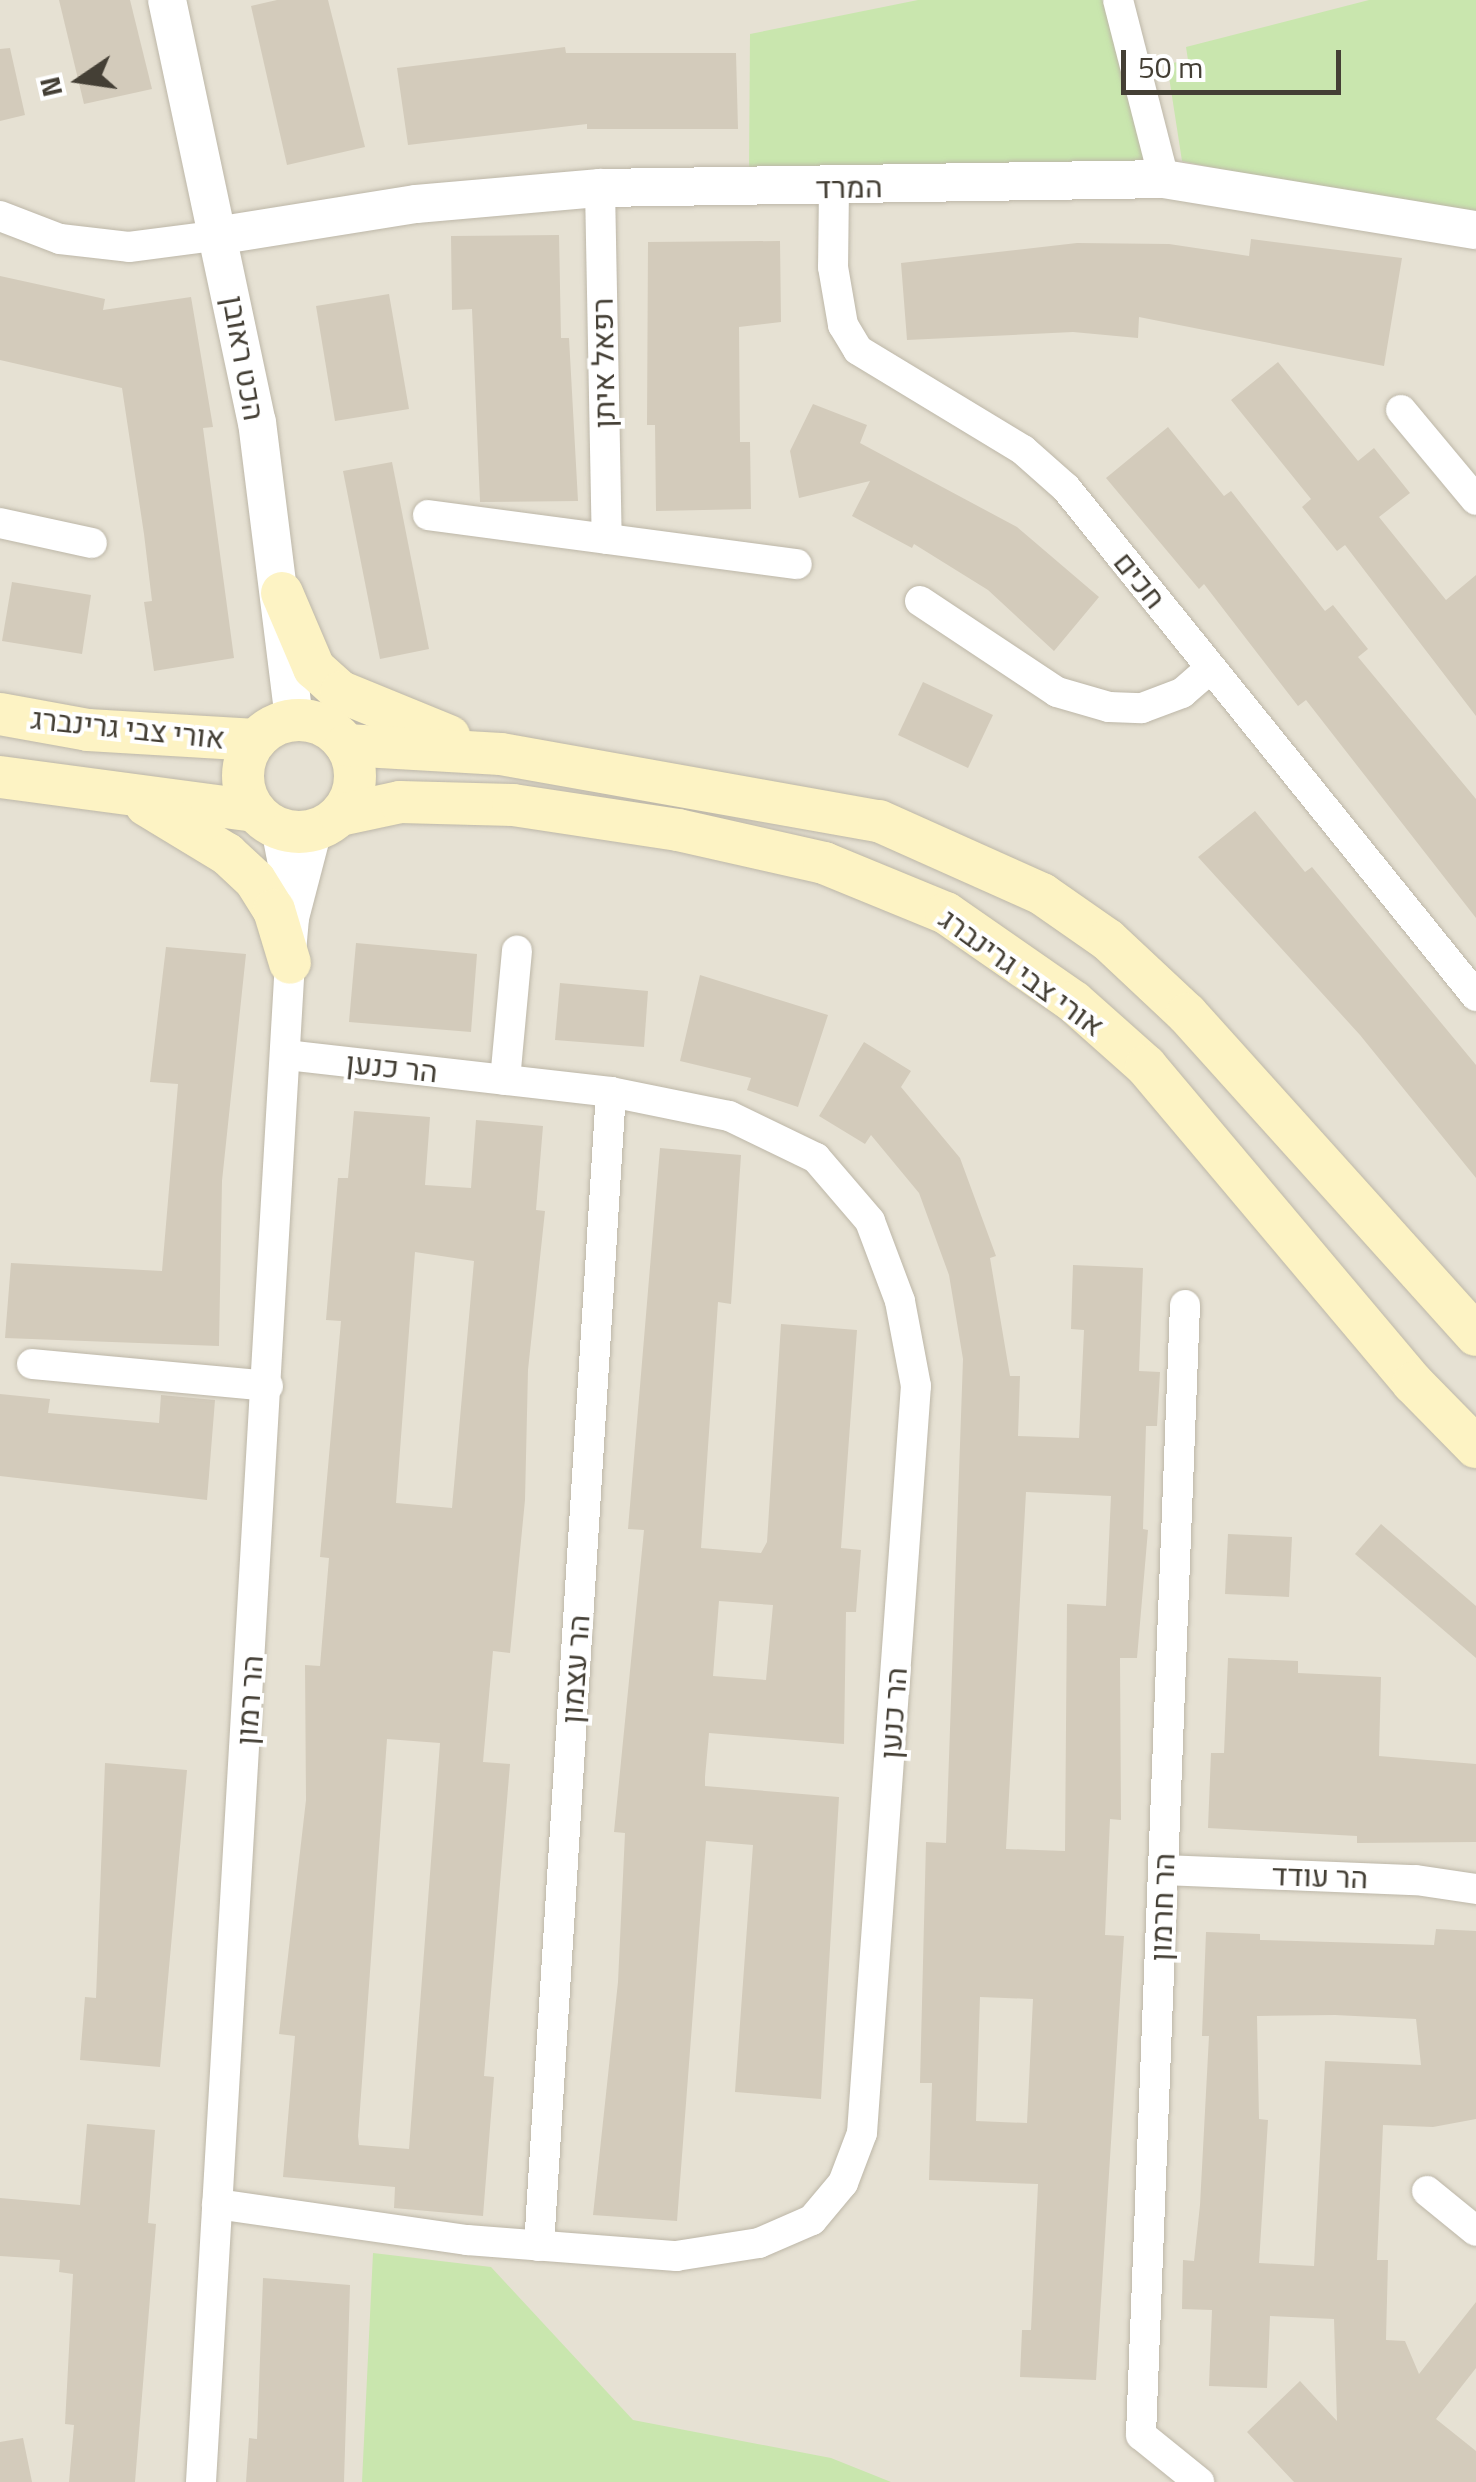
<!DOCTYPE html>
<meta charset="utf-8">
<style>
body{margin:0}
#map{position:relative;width:1476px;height:2482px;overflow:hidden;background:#f2efe5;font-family:"Titillium Web",Heebo,sans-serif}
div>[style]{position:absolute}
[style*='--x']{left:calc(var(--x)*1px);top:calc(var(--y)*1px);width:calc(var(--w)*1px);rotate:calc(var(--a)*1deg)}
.residential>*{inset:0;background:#e6e1d3}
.green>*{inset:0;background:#c9e6ae}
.building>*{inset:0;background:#d3cbbb}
.roads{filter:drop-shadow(0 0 2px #bdb7a8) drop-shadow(0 0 2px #bdb7a8)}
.minor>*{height:30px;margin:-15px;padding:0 15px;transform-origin:15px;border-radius:15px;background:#fff}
.tertiary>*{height:38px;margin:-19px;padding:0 19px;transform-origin:19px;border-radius:19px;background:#fff}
.secondary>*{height:42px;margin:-21px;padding:0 21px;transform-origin:21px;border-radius:21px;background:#fdf3c4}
.secondary>.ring{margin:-21px;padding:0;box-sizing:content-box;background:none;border:42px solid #fdf3c4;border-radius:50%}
span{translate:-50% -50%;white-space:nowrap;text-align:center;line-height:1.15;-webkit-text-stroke:8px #fff;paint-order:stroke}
.street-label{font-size:30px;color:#443f35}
.north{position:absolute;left:30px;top:30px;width:100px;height:100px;-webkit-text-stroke:8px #fff;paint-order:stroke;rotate:257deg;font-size:28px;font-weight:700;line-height:40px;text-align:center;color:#443f35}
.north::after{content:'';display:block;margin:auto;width:35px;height:45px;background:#443f35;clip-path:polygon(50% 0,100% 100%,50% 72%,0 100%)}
.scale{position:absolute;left:1121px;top:50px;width:220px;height:45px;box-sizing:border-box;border:5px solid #443f35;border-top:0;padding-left:12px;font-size:30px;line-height:35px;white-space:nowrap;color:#443f35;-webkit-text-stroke:8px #fff;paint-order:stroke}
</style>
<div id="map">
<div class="residential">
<i style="clip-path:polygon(0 0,1459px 0,1476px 12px,1476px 2482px,0 2482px)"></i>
</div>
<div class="green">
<i style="clip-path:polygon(918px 0,1113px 0,1147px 166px,749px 171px,750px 34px)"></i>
<i style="clip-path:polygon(1369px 0,1476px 0,1476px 224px,1182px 161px,1167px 64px,1188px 60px,1186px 47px)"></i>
<i style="clip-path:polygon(373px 2253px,491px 2267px,633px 2420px,831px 2458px,891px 2482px,362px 2482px)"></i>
</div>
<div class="building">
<i style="clip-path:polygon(59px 0,130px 0,152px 89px,84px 104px)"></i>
<i style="clip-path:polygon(277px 0,328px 0,365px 147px,287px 165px,251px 6px)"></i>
<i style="clip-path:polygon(565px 47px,566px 53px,736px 53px,738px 129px,587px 129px,587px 124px,408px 145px,397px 68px)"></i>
<i style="clip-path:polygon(10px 48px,25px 115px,0 121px,0 49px)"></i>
<i style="clip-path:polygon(559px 235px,561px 338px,569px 338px,578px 501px,480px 502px,472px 309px,452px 310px,451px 236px)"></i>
<i style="clip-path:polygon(1251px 239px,1402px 258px,1384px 366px,1139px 317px,1138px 338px,1073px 332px,907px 340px,901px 263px,1077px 243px,1169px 244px,1249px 256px)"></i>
<i style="clip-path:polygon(780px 241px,781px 322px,739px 327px,740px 442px,750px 442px,751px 509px,656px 511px,655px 425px,647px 425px,648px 242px)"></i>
<i style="clip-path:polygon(0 276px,105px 299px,103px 310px,191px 297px,213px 427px,203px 428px,234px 658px,154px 671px,144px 602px,152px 601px,144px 534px,122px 388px,0 360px)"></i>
<i style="clip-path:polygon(389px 294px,409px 409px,335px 421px,316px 306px)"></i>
<i style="clip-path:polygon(1278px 362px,1358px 461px,1374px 448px,1410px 493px,1379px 517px,1446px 600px,1476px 575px,1476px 716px,1345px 545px,1337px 551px,1302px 507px,1311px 499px,1231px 400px)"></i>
<i style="clip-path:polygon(813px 404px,867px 425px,860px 443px,1017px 527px,1099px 597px,1054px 651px,988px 590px,914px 544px,912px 548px,852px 516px,870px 481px,799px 498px,790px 451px)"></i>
<i style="clip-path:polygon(1168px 427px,1224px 496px,1231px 491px,1325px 611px,1333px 605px,1368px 649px,1358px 657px,1476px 799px,1476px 918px,1306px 700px,1298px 706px,1204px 584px,1199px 589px,1106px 478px)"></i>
<i style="clip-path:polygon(392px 462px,429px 649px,380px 659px,343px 471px)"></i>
<i style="clip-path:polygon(12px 582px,91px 595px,82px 654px,2px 641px)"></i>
<i style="clip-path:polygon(923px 682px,993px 715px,968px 768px,898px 735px)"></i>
<i style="clip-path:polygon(1255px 811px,1305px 872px,1312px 867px,1476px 1065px,1476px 1178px,1360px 1035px,1198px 857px)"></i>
<i style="clip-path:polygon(356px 943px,477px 954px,471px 1032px,349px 1022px)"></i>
<i style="clip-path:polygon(166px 947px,246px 954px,222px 1181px,219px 1346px,5px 1338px,11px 1263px,162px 1271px,178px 1084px,150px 1082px)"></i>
<i style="clip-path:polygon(700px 975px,828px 1015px,798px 1107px,747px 1090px,751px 1078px,680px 1061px)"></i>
<i style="clip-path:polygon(560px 983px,648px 991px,644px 1047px,555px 1040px)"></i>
<i style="clip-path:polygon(evenodd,864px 1042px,911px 1071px,901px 1087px,960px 1158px,996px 1256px,990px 1258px,1010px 1376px,1020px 1376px,1018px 1436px,1079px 1438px,1084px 1330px,1071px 1329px,1073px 1265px,1143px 1268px,1139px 1371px,1160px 1372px,1157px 1426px,1146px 1426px,1143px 1529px,1148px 1530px,1137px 1658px,1120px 1658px,1121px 1820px,1110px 1819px,1105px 1935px,1124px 1936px,1096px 2380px,1020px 2377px,1022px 2330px,1031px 2330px,1038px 2184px,929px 2180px,932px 2083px,920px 2083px,926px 1842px,946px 1843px,963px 1359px,949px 1275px,919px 1193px,871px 1135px,865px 1144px,819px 1116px,864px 1042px,1026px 1492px,1111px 1496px,1106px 1606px,1067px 1604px,1065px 1851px,1006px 1849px,1026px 1492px,864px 1042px,980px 1997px,1033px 1999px,1027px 2123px,976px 2121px,980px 1997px)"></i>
<i style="clip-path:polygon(evenodd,354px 1111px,430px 1117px,425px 1185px,471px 1188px,476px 1120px,543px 1126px,536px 1210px,545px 1211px,528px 1370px,525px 1500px,510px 1653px,493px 1651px,483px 1762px,510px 1764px,484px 2076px,494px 2077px,483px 2216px,394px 2208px,395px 2187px,283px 2177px,295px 2036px,279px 2034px,306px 1800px,305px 1665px,320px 1666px,329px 1558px,320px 1557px,341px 1321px,326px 1320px,338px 1178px,348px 1178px,354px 1111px,415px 1252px,474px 1261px,452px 1508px,396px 1503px,415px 1252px,354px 1111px,387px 1739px,440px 1743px,409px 2149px,359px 2145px,358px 2136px,387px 1739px)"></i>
<i style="clip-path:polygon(evenodd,660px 1148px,741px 1155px,731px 1304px,718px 1302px,701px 1548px,761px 1553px,767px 1542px,781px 1324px,857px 1330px,841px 1548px,861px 1550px,856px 1612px,846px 1612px,844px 1744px,709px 1733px,705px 1777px,705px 1786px,839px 1797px,821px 2099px,735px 2092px,753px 1845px,706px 1841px,677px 2221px,593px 2215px,618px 1982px,625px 1833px,614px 1832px,644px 1530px,628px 1529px,660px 1148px,719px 1601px,773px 1605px,766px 1680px,713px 1676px,719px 1601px)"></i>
<i style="clip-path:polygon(0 1394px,50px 1399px,48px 1413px,159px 1423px,161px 1395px,215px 1400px,207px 1500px,0 1476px)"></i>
<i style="clip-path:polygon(1381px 1524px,1476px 1606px,1476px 1658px,1355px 1554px)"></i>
<i style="clip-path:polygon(1228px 1534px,1292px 1537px,1289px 1597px,1225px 1594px)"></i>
<i style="clip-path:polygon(1228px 1658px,1298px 1661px,1298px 1673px,1381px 1677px,1379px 1756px,1476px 1764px,1476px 1842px,1357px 1843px,1357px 1836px,1208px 1828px,1211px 1753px,1224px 1753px)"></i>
<i style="clip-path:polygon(105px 1763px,187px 1770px,160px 2067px,80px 2060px,85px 1997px,96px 1998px)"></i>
<i style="clip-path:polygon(evenodd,1436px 1929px,1476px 1931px,1476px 2119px,1433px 2127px,1383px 2125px,1377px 2260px,1388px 2260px,1386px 2340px,1405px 2341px,1419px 2374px,1476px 2302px,1476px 2368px,1436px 2419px,1476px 2451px,1476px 2482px,1294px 2482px,1247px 2432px,1300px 2381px,1337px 2421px,1334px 2319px,1270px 2316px,1267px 2388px,1209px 2386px,1212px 2310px,1182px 2309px,1183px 2260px,1194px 2261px,1200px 2205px,1209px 2036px,1202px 2036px,1206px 1932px,1260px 1934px,1260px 1940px,1434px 1945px,1436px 1929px,1335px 2015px,1416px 2019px,1421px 2065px,1325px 2061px,1314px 2266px,1259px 2263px,1268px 2120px,1259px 2119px,1257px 2016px,1335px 2015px)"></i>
<i style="clip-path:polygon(87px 2124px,155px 2130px,148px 2223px,156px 2224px,135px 2482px,69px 2482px,74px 2425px,65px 2424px,73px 2274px,59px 2272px,60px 2260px,0 2256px,0 2198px,80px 2205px)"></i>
<i style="clip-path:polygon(263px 2278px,350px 2285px,344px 2482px,246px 2482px,249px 2438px,257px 2439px)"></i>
<i style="clip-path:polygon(23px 2438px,32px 2482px,0 2482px,0 2442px)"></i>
</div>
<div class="roads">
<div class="minor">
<i style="--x:1118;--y:0;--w:185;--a:75.6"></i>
<i style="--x:600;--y:188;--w:351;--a:88.9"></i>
<i style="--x:834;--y:188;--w:79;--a:90.7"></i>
<i style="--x:833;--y:267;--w:59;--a:80.2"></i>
<i style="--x:843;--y:325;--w:29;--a:59"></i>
<i style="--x:858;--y:350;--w:193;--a:31.2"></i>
<i style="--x:1023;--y:450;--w:57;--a:41.5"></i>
<i style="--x:1066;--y:488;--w:653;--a:51.09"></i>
<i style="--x:0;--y:216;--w:64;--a:21"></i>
<i style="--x:60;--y:239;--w:69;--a:6.6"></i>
<i style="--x:129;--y:247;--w:94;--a:-7.4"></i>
<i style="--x:1401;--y:410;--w:117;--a:50.2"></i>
<i style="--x:428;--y:515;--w:372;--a:7.6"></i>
<i style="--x:0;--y:523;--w:94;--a:12.3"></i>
<i style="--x:920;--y:601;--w:164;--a:33.6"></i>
<i style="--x:1057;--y:692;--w:54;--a:16.1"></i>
<i style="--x:1109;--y:707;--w:33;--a:2"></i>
<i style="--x:1142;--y:708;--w:43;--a:-20.6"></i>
<i style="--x:1182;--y:693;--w:38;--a:-41"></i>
<i style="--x:276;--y:828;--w:84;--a:79"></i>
<i style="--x:505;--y:1080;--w:130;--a:-84.7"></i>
<i style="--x:1185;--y:1305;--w:1131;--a:92.23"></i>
<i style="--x:1141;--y:2435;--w:75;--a:39"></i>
<i style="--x:32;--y:1364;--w:237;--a:5.3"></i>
<i style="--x:1163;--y:1870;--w:253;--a:2.3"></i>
<i style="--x:1416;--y:1880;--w:61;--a:8.5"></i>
<i style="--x:1427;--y:2191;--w:63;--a:39.2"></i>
<i style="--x:217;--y:2204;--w:253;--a:8.2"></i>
<i style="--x:467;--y:2240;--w:210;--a:4.4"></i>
<i style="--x:676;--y:2256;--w:84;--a:-8.9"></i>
<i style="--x:759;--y:2243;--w:58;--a:-23.5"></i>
<i style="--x:812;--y:2220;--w:48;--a:-50"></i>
<i style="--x:843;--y:2183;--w:53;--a:-69.2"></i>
<i style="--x:862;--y:2133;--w:749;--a:-85.87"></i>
<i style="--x:916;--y:1386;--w:86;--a:-100.7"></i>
<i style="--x:900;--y:1301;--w:85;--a:-110.6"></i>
<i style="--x:870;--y:1221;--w:83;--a:-130.6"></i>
<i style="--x:816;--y:1158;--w:97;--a:-154.2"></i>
<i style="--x:729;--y:1116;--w:120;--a:-168.5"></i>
<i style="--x:611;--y:1092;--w:326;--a:-173.5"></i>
<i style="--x:539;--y:2246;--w:1156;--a:-86.43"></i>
<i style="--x:201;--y:2482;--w:1522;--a:-86.65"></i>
<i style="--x:290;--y:963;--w:45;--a:-84.9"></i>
<i style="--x:294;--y:918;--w:91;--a:-75.4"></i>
</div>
<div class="tertiary">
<i style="--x:167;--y:0;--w:431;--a:78"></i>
<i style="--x:257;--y:422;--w:300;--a:82.9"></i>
<i style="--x:222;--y:235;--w:196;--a:-9.1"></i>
<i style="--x:416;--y:204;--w:185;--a:-5"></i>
<i style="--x:600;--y:188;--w:564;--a:-0.91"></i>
<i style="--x:1164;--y:179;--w:316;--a:9.3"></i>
</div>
<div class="secondary">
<i style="--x:282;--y:593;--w:82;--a:66.9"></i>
<i style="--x:314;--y:668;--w:36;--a:42"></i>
<i style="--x:341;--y:692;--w:117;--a:22.2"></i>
<i style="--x:0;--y:714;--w:89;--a:10.3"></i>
<i style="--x:88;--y:730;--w:168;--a:3.4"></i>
<i class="ring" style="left:243px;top:720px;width:70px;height:70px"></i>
<i style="--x:346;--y:745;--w:155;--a:3.3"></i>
<i style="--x:501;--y:754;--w:384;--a:10.1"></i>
<i style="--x:879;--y:821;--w:179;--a:24.1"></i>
<i style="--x:1042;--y:894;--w:80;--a:34.9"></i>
<i style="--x:1108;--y:940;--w:108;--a:43.1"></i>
<i style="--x:1187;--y:1014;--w:432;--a:48"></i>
<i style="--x:0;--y:777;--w:257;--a:7.6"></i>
<i style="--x:146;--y:805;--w:95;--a:31.2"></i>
<i style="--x:227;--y:854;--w:38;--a:43"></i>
<i style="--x:255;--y:880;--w:36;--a:58"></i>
<i style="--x:274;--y:910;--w:55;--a:73.2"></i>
<i style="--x:340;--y:815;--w:61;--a:-12.2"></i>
<i style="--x:400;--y:802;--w:113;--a:1.5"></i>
<i style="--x:513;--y:805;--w:167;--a:8.6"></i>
<i style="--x:678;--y:830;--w:150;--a:12.7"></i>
<i style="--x:824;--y:863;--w:132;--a:22.3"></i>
<i style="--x:946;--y:913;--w:156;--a:34.8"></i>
<i style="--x:1074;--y:1002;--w:96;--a:41.6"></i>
<i style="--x:1146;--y:1066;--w:414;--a:49.9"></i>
<i style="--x:1413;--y:1383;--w:90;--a:45.5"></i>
</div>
</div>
<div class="street-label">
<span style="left:849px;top:187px;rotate:-1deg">המרד</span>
<span style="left:244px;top:358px;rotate:80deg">הכט ראובן</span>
<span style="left:603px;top:363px;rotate:-91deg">רפאל איתן</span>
<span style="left:1140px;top:580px;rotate:51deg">חכים</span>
<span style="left:128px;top:728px;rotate:6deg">אורי צבי גרינברג</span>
<span style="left:1022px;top:972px;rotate:36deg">אורי צבי גרינברג</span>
<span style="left:392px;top:1067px;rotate:6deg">הר כנען</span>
<span style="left:575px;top:1669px;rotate:-86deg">הר עצמון</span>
<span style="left:249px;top:1700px;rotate:-86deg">הר רמון</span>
<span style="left:893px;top:1713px;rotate:-86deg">הר כנען</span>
<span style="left:1320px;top:1876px;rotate:2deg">הר עודד</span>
<span style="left:1162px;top:1907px;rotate:-88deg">הר חרמון</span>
</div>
<div class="north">N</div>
<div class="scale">50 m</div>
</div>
